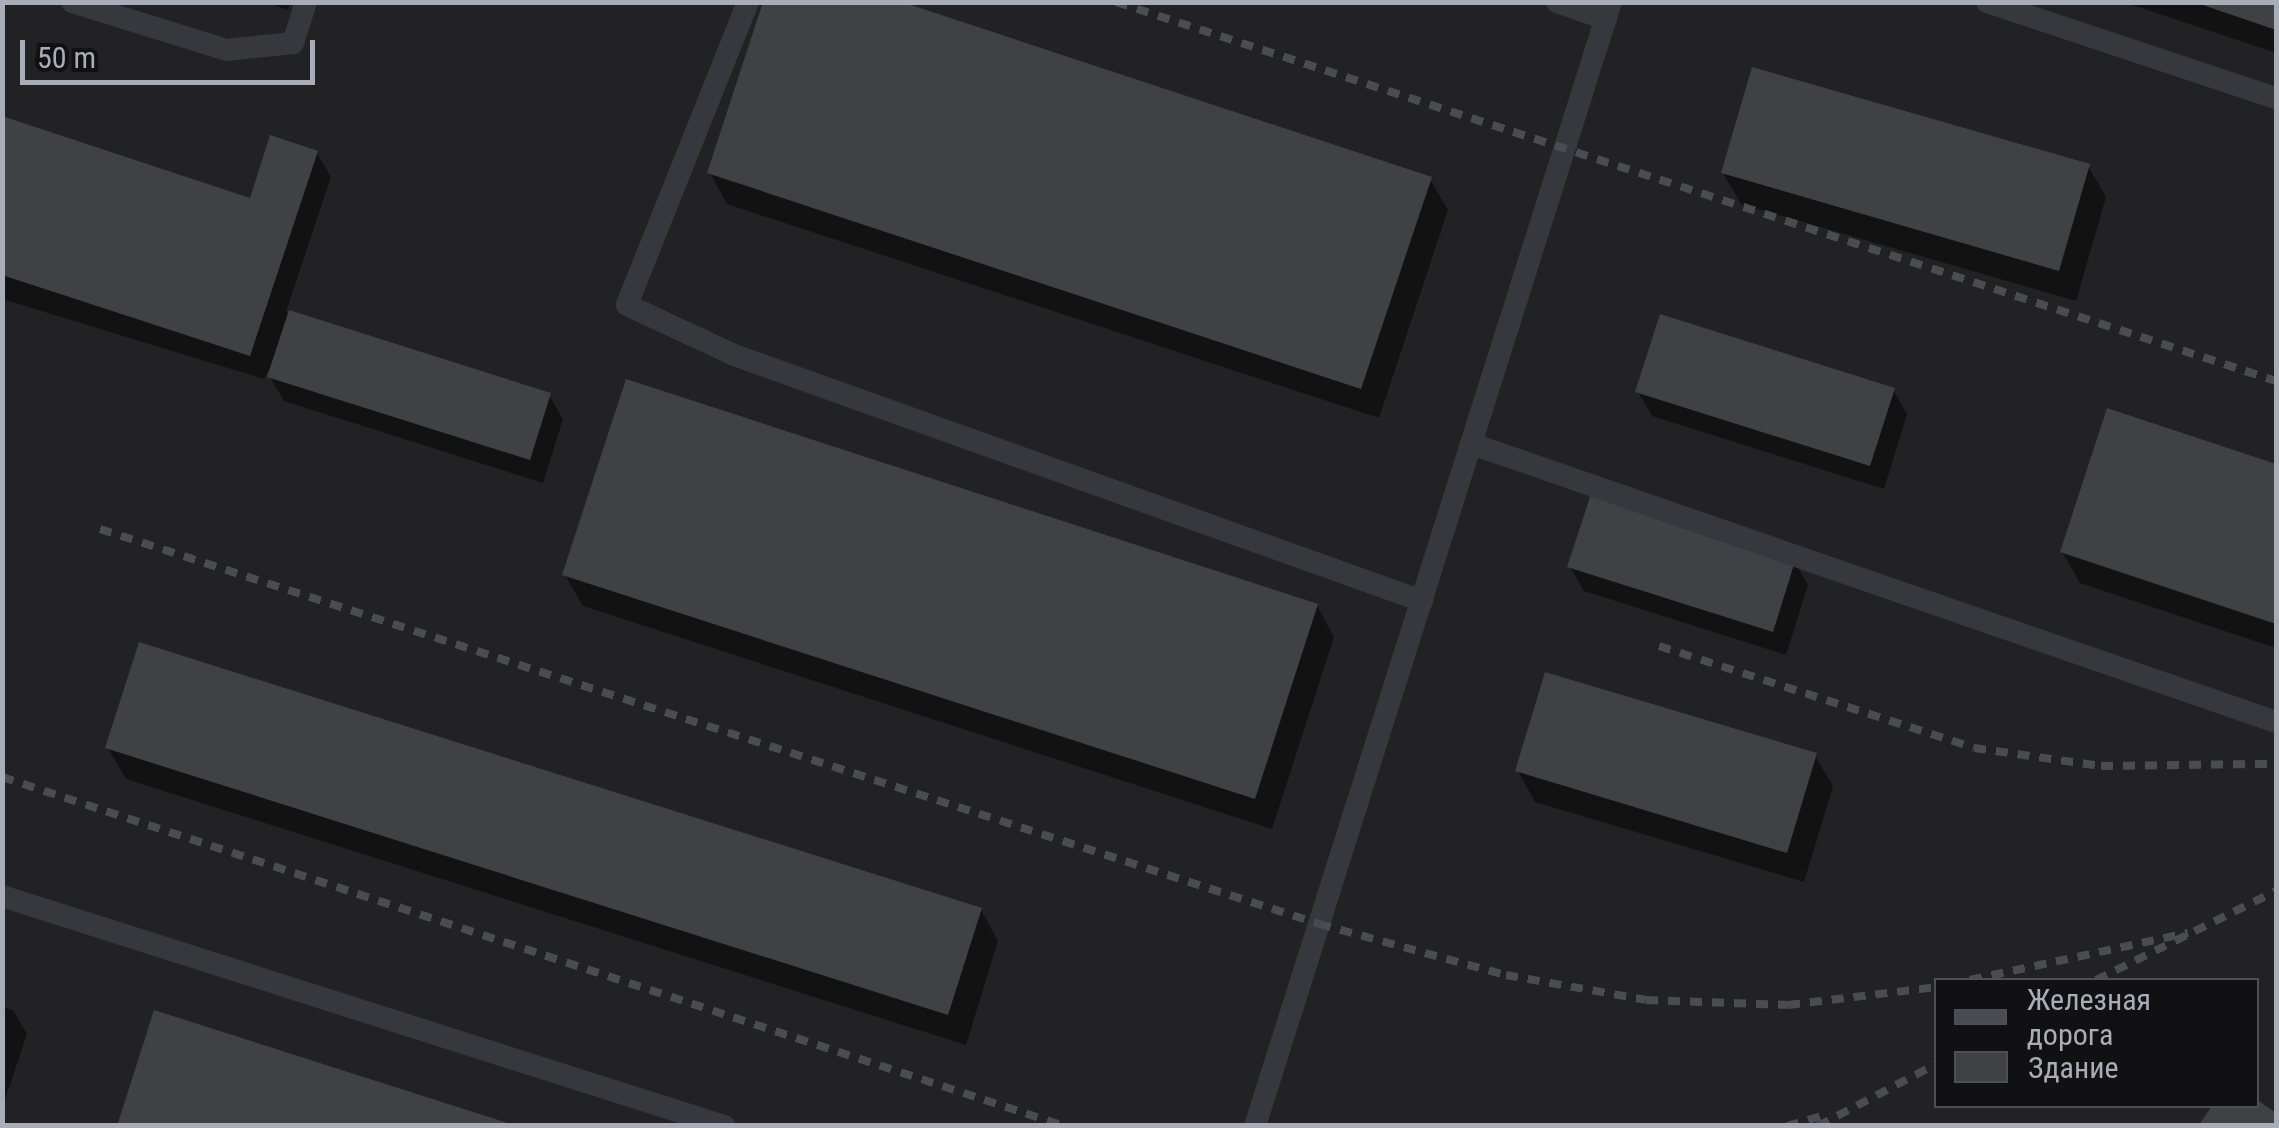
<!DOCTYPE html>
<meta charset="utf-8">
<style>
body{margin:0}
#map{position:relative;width:2279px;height:1128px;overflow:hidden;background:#161618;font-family:"Roboto Condensed",sans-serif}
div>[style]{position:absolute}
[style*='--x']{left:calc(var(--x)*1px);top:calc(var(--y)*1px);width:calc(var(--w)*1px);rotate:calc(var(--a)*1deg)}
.built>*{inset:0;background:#222225}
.shadow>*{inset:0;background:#0007}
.building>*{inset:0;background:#404145}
.service>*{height:22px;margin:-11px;padding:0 11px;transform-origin:11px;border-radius:11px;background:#37383d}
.rail>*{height:8px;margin-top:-4px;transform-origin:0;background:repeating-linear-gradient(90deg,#4a4c52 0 12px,transparent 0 22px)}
span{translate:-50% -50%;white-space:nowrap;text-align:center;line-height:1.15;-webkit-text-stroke:9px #111113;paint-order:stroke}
.frame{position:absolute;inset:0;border:5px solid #a8adb8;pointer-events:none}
.legend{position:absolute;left:1934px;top:978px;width:325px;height:130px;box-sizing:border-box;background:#111113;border:2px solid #4d4f55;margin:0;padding:12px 18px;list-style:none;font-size:30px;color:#a8adb8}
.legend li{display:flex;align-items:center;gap:20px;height:50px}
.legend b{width:50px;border:2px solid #4d4f55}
.scale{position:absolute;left:20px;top:40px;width:295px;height:45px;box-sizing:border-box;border:5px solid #a8adb8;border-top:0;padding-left:12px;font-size:30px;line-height:35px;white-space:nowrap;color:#a8adb8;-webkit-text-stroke:8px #111113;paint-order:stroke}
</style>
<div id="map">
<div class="built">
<i style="clip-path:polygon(evenodd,2px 3px,2276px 3px,2276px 1125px,3px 1125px,2px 3px,1936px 980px,2256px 980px,2256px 1106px,1936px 1106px,1936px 980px)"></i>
</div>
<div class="shadow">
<i style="clip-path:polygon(264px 2px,290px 2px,288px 10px)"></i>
<i style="clip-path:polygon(2123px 2px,2276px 2px,2276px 53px)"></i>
<i style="clip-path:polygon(2px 119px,248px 200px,317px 153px,331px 177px,286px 312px,549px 395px,563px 419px,543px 483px,284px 401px,270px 377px,278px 353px,264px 379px,2px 299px)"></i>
<i style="clip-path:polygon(2088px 166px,2106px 197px,2076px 301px,1741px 204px,1723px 173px)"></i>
<i style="clip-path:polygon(710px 173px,1430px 179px,1448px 210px,1379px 418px,727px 204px)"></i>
<i style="clip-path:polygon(1893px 390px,1907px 414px,1884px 489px,1652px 416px,1638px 392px)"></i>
<i style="clip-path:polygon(2109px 411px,2276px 467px,2276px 648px,2080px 583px,2062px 552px)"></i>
<i style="clip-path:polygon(1794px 561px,1808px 585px,1786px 655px,1584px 591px,1570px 567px)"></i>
<i style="clip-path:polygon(565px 575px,1317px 606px,1334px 637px,1272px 829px,583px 606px)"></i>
<i style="clip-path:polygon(108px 748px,981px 910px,998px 941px,966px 1045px,126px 779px)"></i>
<i style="clip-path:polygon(1815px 756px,1833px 786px,1804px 882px,1535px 802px,1518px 771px)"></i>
<i style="clip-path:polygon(2px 1007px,13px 1010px,27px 1034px,2px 1109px)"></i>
</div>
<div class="building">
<i style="clip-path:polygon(763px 2px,902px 2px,1432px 177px,1361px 389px,707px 173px)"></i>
<i style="clip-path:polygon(2197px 2px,2276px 2px,2276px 30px,2197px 3px)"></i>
<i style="clip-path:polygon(1752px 67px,2090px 164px,2059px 271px,1721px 173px)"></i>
<i style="clip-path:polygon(2px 116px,250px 198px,270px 135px,318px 151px,250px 356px,2px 275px)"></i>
<i style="clip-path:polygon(289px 310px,551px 393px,530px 460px,267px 377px)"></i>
<i style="clip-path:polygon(1660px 314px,1895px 388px,1870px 466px,1635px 392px)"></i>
<i style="clip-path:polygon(626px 379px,1318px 604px,1255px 799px,562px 575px)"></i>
<i style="clip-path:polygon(2107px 408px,2276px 464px,2276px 624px,2060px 552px)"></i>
<i style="clip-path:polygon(1591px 494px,1796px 558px,1773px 632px,1567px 567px)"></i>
<i style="clip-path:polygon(139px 642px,982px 908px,948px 1015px,105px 748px)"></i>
<i style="clip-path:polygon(1545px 672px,1817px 753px,1787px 853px,1515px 771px)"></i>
<i style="clip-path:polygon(154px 1010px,514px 1125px,514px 1126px,117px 1126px)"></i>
<i style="clip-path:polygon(2256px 1099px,2276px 1113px,2276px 1126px,2198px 1126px,2212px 1106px,2256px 1106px)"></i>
</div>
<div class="service">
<i style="--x:72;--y:2;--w:162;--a:17.2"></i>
<i style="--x:227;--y:50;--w:66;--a:-6.1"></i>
<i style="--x:293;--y:43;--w:43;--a:-72.4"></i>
<i style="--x:748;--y:2;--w:326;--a:111.8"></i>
<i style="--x:627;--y:305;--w:118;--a:25"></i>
<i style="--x:734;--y:355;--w:731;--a:19.67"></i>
<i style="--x:1557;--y:2;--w:52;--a:19.1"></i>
<i style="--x:1987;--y:2;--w:305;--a:18.4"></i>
<i style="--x:1472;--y:444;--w:851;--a:19.07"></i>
<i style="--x:2;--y:896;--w:758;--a:17.67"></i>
<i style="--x:1255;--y:1126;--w:1179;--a:-72.43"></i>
</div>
<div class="rail">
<i style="--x:1116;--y:2;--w:1220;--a:18.09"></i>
<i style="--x:100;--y:529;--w:1281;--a:17.95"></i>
<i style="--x:1319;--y:924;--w:194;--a:15.3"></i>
<i style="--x:1506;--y:975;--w:142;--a:10.1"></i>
<i style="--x:1646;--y:1000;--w:142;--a:2"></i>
<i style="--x:1788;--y:1005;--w:149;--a:-6.9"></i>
<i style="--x:1659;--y:646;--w:331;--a:17.9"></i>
<i style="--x:1974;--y:748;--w:128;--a:8.1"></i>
<i style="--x:2101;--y:766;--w:175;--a:-0.7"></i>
<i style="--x:2;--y:777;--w:1118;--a:18.19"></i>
<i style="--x:1970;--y:980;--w:223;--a:-12.2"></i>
<i style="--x:2096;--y:980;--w:201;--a:-26.3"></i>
<i style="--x:1787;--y:1126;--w:44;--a:-15.9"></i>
<i style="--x:1818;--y:1126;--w:133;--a:-27.7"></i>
</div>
<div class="frame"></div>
<ul class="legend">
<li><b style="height:12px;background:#4a4c52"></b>Железная дорога</li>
<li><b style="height:28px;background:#404145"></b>Здание</li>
</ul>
<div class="scale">50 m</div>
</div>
